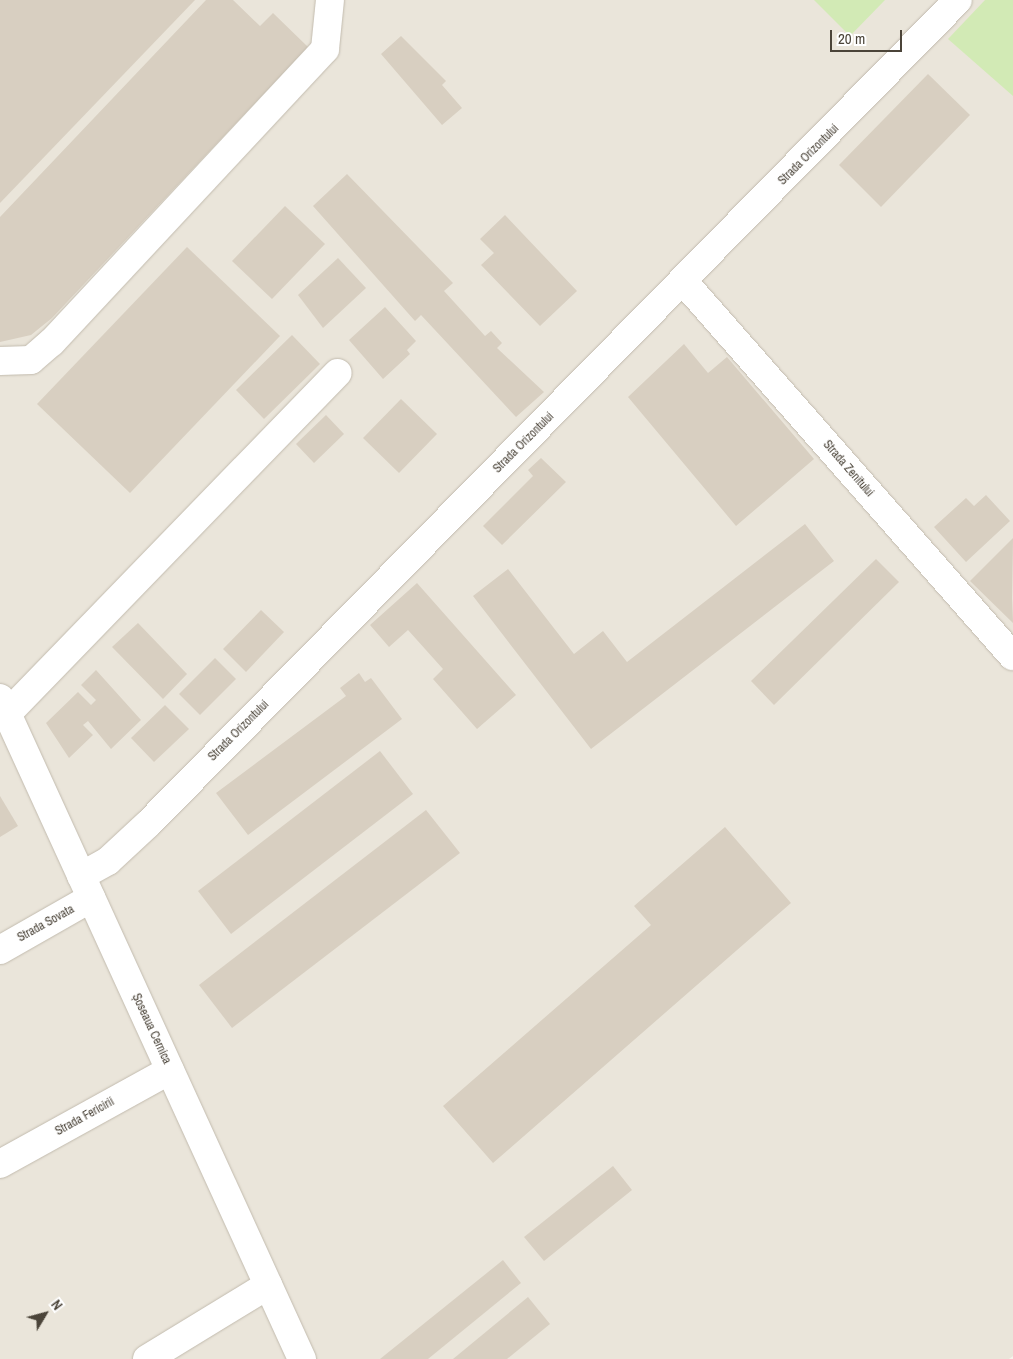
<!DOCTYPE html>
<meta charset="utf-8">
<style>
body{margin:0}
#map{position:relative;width:1013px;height:1359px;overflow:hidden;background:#f6f3ec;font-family:"Archivo Narrow",sans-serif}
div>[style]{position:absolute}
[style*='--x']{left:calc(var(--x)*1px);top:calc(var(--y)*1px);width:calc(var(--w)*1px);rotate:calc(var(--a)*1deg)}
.residential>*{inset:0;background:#eae5da}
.green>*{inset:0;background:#d2eab5}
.building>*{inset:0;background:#d8cfc1}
.roads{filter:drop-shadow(0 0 1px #c2bbae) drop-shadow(0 0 1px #c2bbae)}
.minor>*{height:28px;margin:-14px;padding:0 14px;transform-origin:14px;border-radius:14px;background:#fff}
span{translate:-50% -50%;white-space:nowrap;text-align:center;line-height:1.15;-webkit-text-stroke:5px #fff;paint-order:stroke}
.street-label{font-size:12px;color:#4b4439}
.north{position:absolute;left:20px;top:1289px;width:50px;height:50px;-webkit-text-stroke:4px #fff;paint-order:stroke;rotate:53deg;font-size:14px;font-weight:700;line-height:20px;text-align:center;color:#4b4439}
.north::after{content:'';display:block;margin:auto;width:18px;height:22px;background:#4b4439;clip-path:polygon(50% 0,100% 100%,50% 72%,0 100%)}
.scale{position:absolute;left:830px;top:30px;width:72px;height:22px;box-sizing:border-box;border:2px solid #4b4439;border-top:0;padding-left:6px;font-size:15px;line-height:18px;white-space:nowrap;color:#4b4439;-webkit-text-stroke:4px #fff;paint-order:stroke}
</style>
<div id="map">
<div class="residential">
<i style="clip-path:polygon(0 0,1013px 0,1013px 1356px,1009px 1359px,0 1359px)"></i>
</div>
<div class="green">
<i style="clip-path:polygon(814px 0,885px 0,850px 36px)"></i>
<i style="clip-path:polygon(985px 0,1013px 0,1013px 96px,948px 39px)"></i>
</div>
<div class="building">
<i style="clip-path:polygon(0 0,195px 0,0 203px)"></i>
<i style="clip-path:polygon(206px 0,233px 0,260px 26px,273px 13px,308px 47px,52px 318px,31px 335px,0 342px,0 217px)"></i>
<i style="clip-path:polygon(401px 36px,446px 81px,442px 85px,462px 108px,442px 125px,381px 54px)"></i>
<i style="clip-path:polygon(928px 74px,970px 115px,881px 207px,839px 165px)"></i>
<i style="clip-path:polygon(347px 174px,453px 283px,444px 291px,485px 336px,491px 331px,502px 343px,497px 348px,544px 392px,516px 417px,421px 315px,415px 321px,313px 206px)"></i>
<i style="clip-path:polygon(285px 206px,325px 244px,272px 299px,232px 261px)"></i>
<i style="clip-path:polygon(505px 215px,577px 291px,540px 326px,481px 265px,494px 253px,480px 239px)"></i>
<i style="clip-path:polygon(187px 247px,280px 336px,130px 493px,37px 404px)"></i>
<i style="clip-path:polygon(338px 258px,366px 288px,323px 328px,298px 295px)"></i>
<i style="clip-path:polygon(385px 307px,416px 341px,407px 350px,410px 354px,383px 379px,349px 340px)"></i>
<i style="clip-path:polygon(292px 335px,320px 364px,264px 419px,236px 390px)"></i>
<i style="clip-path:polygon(684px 344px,708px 373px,727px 357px,814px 459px,736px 526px,628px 397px)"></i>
<i style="clip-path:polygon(401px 399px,437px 434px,399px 473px,363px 438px)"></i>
<i style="clip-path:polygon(326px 415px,344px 434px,314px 463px,296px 444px)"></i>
<i style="clip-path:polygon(541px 458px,566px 482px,502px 545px,483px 526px,533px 476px,528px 470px)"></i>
<i style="clip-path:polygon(986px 495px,1010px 521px,966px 562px,934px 527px,966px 498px,974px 506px)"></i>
<i style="clip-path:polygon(805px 524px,834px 561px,591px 749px,473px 596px,508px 569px,574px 654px,603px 631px,627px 662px)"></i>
<i style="clip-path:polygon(1013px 538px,1012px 598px,1013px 623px,970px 581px)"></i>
<i style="clip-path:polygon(876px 559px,899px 582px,774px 705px,751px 681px)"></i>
<i style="clip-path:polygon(417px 583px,516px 695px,477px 729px,433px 679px,443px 669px,408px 630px,389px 647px,370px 625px)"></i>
<i style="clip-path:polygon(261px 610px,284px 632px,246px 672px,223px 649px)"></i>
<i style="clip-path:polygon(138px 623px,187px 674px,163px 699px,112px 647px)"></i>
<i style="clip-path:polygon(215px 658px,236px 679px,200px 715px,179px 694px)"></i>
<i style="clip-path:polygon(96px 670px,141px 720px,111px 749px,88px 721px,83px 725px,93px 735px,69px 758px,46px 723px,78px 692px,91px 705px,96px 700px,81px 685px)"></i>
<i style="clip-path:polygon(359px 673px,365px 682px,371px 678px,402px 719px,248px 835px,216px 793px,346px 696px,340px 688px)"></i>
<i style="clip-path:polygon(165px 705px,189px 729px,154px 762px,131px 738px)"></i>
<i style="clip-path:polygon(380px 751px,413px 794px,231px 934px,198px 891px)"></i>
<i style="clip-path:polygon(0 796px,18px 826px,0 837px)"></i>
<i style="clip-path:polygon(426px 810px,460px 853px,232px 1028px,199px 985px)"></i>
<i style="clip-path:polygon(725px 827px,791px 903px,493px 1163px,443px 1106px,651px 925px,634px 906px)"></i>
<i style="clip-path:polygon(613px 1166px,632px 1190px,544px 1261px,524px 1237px)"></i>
<i style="clip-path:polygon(503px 1260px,521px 1283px,428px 1359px,380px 1359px)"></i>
<i style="clip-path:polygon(528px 1297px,550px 1324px,507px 1359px,453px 1359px)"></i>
</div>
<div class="roads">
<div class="minor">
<i style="--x:684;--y:282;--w:498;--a:48.7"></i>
<i style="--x:0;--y:361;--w:31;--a:-2"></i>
<i style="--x:31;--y:360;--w:28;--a:-41"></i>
<i style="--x:52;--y:342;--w:400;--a:-47"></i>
<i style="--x:325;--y:49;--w:49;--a:-84.2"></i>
<i style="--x:0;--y:698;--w:727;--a:65.45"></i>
<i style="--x:7;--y:714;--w:475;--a:-45.9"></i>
<i style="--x:81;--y:876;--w:31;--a:-29"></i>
<i style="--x:108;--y:861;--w:54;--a:-42.8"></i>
<i style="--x:148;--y:824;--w:1155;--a:-45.49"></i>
<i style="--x:0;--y:950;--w:105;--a:-29.7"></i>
<i style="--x:0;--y:1164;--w:194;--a:-28.9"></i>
<i style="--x:147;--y:1359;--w:142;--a:-31.4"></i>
</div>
</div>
<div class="street-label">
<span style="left:809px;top:155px;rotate:-45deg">Strada Orizontului</span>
<span style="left:524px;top:443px;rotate:-45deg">Strada Orizontului</span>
<span style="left:848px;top:469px;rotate:49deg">Strada Zenitului</span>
<span style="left:239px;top:731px;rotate:-45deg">Strada Orizontului</span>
<span style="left:46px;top:924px;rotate:-29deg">Strada Sovata</span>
<span style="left:151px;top:1029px;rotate:65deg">Șoseaua Cernica</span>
<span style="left:85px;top:1117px;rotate:-29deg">Strada Fericirii</span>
</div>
<div class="north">N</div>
<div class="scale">20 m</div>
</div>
